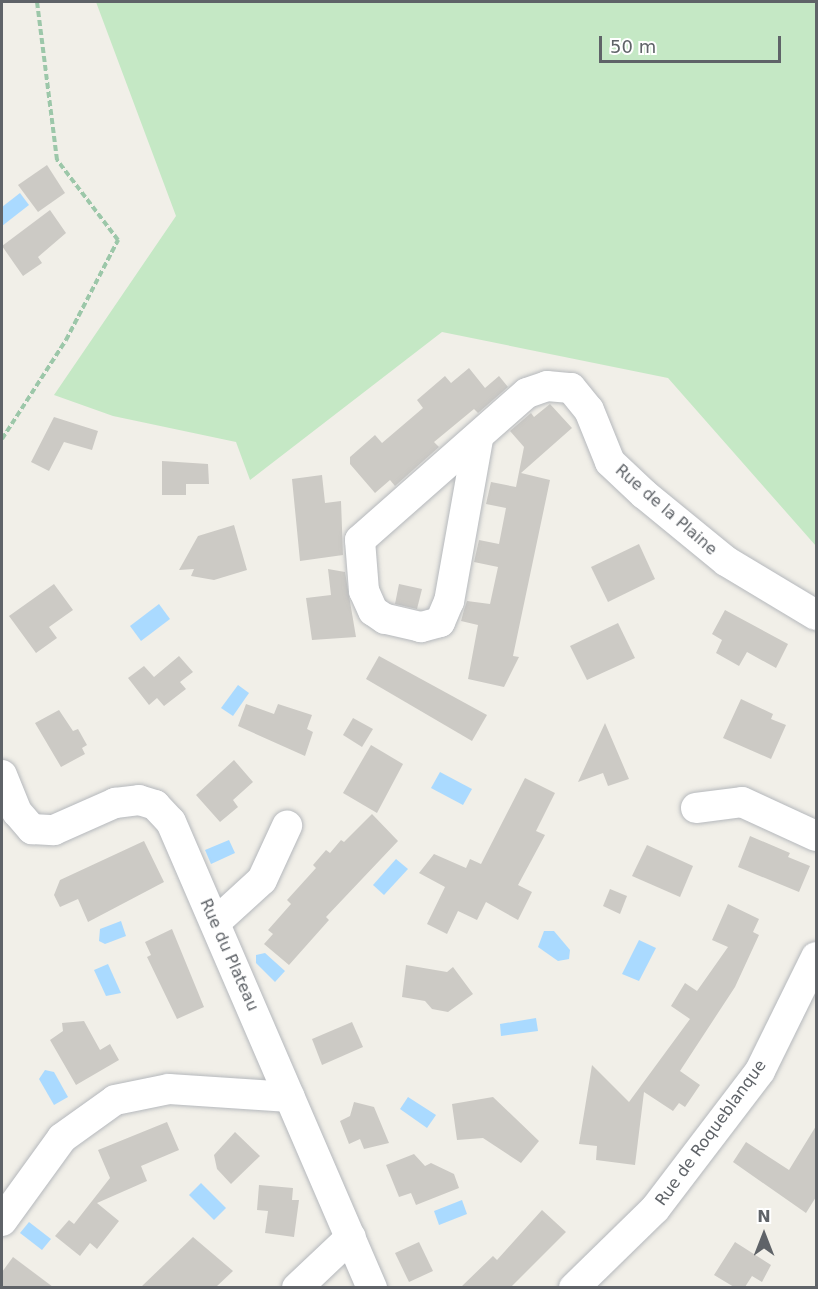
<!DOCTYPE html>
<style>
body{margin:0}
#map{position:relative;width:818px;height:1289px;overflow:hidden;background:#f1efe8;font-family:"DejaVu Sans",sans-serif}
div>[style]{position:absolute}
[style*='--x']{left:calc(var(--x)*1px);top:calc(var(--y)*1px);width:calc(var(--w)*1px);rotate:calc(var(--a)*1deg)}
.green>*{inset:0;background:#c5e8c5}
.water>*{inset:0;background:#aadaff}
.building>*{inset:0;background:#cccac5}
.path>*{height:4px;margin-top:-2px;transform-origin:0;background:repeating-linear-gradient(90deg,#9cc7a9 0 6px,transparent 0 9px)}
.roads{filter:drop-shadow(0 0 2px #b5b8bc) drop-shadow(0 0 2px #b5b8bc)}
.minor>*{height:30px;margin:-15px;padding:0 15px;transform-origin:15px;border-radius:15px;background:#fff}
span{translate:-50% -50%;white-space:nowrap;text-align:center;line-height:1.15;-webkit-text-stroke:5px #fff;paint-order:stroke}
.street-label{font-size:16px;color:#5f6368}
.frame{position:absolute;inset:0;border:3px solid #5f6368;pointer-events:none}
.north{position:absolute;left:734px;top:1205px;width:60px;height:60px;-webkit-text-stroke:4px #fff;paint-order:stroke;rotate:0deg;font-size:16px;font-weight:700;line-height:24px;text-align:center;color:#5f6368}
.north::after{content:'';display:block;margin:auto;width:21px;height:27px;background:#5f6368;clip-path:polygon(50% 0,100% 100%,50% 72%,0 100%)}
.scale{position:absolute;left:599px;top:36px;width:182px;height:27px;box-sizing:border-box;border:3px solid #5f6368;border-top:0;padding-left:8px;font-size:18px;line-height:21px;white-space:nowrap;color:#5f6368;-webkit-text-stroke:4px #fff;paint-order:stroke}
</style>
<div id="map">
<div class="green">
<i style="clip-path:polygon(96px 2px,816px 2px,816px 546px,668px 378px,442px 332px,250px 480px,236px 442px,113px 416px,54px 395px,176px 216px)"></i>
</div>
<div class="water">
<i style="clip-path:polygon(20px 193px,29px 205px,2px 226px,2px 207px)"></i>
<i style="clip-path:polygon(159px 604px,170px 619px,141px 641px,130px 626px)"></i>
<i style="clip-path:polygon(238px 685px,249px 693px,233px 716px,221px 708px)"></i>
<i style="clip-path:polygon(440px 772px,472px 789px,463px 805px,431px 788px)"></i>
<i style="clip-path:polygon(229px 840px,235px 853px,211px 864px,205px 850px)"></i>
<i style="clip-path:polygon(396px 859px,408px 869px,384px 895px,373px 885px)"></i>
<i style="clip-path:polygon(121px 921px,126px 936px,105px 944px,99px 941px,100px 929px)"></i>
<i style="clip-path:polygon(544px 931px,554px 931px,570px 950px,569px 959px,558px 961px,538px 947px)"></i>
<i style="clip-path:polygon(639px 940px,656px 948px,639px 981px,622px 974px)"></i>
<i style="clip-path:polygon(265px 953px,285px 971px,275px 982px,256px 963px,256px 955px)"></i>
<i style="clip-path:polygon(108px 964px,121px 993px,106px 996px,94px 970px)"></i>
<i style="clip-path:polygon(536px 1018px,538px 1031px,501px 1036px,500px 1024px)"></i>
<i style="clip-path:polygon(45px 1070px,54px 1072px,68px 1097px,54px 1105px,39px 1079px)"></i>
<i style="clip-path:polygon(408px 1097px,436px 1115px,427px 1128px,400px 1109px)"></i>
<i style="clip-path:polygon(201px 1183px,226px 1208px,214px 1220px,189px 1195px)"></i>
<i style="clip-path:polygon(462px 1200px,467px 1214px,439px 1225px,434px 1211px)"></i>
<i style="clip-path:polygon(29px 1222px,51px 1239px,42px 1250px,20px 1233px)"></i>
</div>
<div class="building">
<i style="clip-path:polygon(47px 165px,65px 193px,38px 212px,18px 185px)"></i>
<i style="clip-path:polygon(50px 210px,66px 233px,38px 257px,42px 263px,23px 276px,2px 246px)"></i>
<i style="clip-path:polygon(469px 368px,485px 388px,499px 376px,508px 387px,478px 413px,474px 409px,434px 442px,439px 447px,395px 486px,390px 480px,375px 493px,350px 464px,350px 457px,375px 435px,382px 443px,423px 408px,417px 400px,445px 376px,451px 383px)"></i>
<i style="clip-path:polygon(550px 404px,572px 428px,521px 473px,550px 480px,513px 656px,519px 657px,504px 687px,468px 679px,478px 625px,461px 621px,464px 610px,467px 601px,490px 604px,498px 567px,474px 562px,479px 540px,499px 544px,506px 508px,486px 504px,491px 482px,516px 487px,524px 447px,510px 431px,531px 413px,534px 417px)"></i>
<i style="clip-path:polygon(54px 417px,98px 431px,92px 450px,64px 442px,49px 471px,31px 462px)"></i>
<i style="clip-path:polygon(162px 461px,208px 464px,209px 484px,186px 484px,186px 495px,162px 495px)"></i>
<i style="clip-path:polygon(322px 475px,325px 503px,341px 501px,343px 555px,300px 561px,292px 479px)"></i>
<i style="clip-path:polygon(234px 525px,247px 570px,214px 580px,191px 576px,194px 569px,179px 570px,198px 536px)"></i>
<i style="clip-path:polygon(639px 544px,655px 579px,608px 602px,591px 567px)"></i>
<i style="clip-path:polygon(328px 569px,345px 572px,356px 637px,312px 640px,306px 598px,331px 595px)"></i>
<i style="clip-path:polygon(54px 584px,73px 610px,49px 627px,57px 638px,36px 653px,9px 616px)"></i>
<i style="clip-path:polygon(399px 584px,422px 589px,417px 609px,395px 604px)"></i>
<i style="clip-path:polygon(725px 610px,788px 644px,776px 668px,747px 652px,739px 666px,716px 653px,722px 640px,712px 634px)"></i>
<i style="clip-path:polygon(618px 623px,635px 658px,587px 680px,570px 646px)"></i>
<i style="clip-path:polygon(179px 656px,193px 672px,180px 682px,186px 689px,164px 706px,157px 698px,149px 705px,128px 678px,144px 666px,154px 677px)"></i>
<i style="clip-path:polygon(379px 656px,487px 715px,472px 741px,366px 679px)"></i>
<i style="clip-path:polygon(741px 699px,773px 714px,771px 719px,786px 725px,771px 759px,723px 738px)"></i>
<i style="clip-path:polygon(246px 704px,274px 714px,278px 704px,312px 715px,307px 729px,313px 732px,305px 756px,238px 726px)"></i>
<i style="clip-path:polygon(59px 710px,73px 731px,78px 729px,87px 745px,82px 748px,85px 754px,61px 767px,35px 723px)"></i>
<i style="clip-path:polygon(353px 718px,373px 729px,362px 747px,343px 735px)"></i>
<i style="clip-path:polygon(605px 723px,629px 779px,608px 786px,603px 773px,578px 782px)"></i>
<i style="clip-path:polygon(371px 745px,403px 764px,377px 813px,343px 793px)"></i>
<i style="clip-path:polygon(234px 760px,253px 782px,233px 800px,238px 807px,220px 822px,196px 795px)"></i>
<i style="clip-path:polygon(525px 778px,555px 793px,536px 831px,545px 835px,518px 885px,532px 892px,518px 920px,486px 902px,477px 920px,458px 911px,447px 934px,427px 924px,445px 887px,419px 873px,434px 854px,466px 868px,470px 859px,481px 864px)"></i>
<i style="clip-path:polygon(372px 814px,398px 841px,326px 917px,329px 920px,289px 965px,264px 944px,273px 934px,268px 930px,291px 904px,287px 900px,316px 868px,313px 865px,326px 850px,330px 853px,341px 840px,344px 842px)"></i>
<i style="clip-path:polygon(750px 836px,790px 853px,788px 857px,810px 866px,799px 892px,738px 867px)"></i>
<i style="clip-path:polygon(144px 841px,164px 882px,88px 922px,78px 899px,60px 907px,54px 895px,60px 880px)"></i>
<i style="clip-path:polygon(647px 845px,693px 866px,680px 897px,632px 876px)"></i>
<i style="clip-path:polygon(610px 889px,627px 896px,620px 914px,603px 906px)"></i>
<i style="clip-path:polygon(728px 904px,759px 919px,753px 932px,759px 935px,735px 987px,680px 1071px,700px 1085px,685px 1107px,679px 1103px,673px 1111px,644px 1092px,635px 1165px,596px 1160px,597px 1146px,579px 1144px,592px 1065px,629px 1102px,690px 1019px,671px 1006px,685px 983px,697px 991px,728px 947px,712px 940px)"></i>
<i style="clip-path:polygon(172px 929px,204px 1007px,177px 1019px,147px 957px,151px 955px,145px 942px)"></i>
<i style="clip-path:polygon(406px 965px,447px 972px,453px 967px,473px 994px,448px 1012px,432px 1009px,425px 1001px,402px 997px)"></i>
<i style="clip-path:polygon(84px 1021px,100px 1050px,110px 1044px,119px 1060px,76px 1085px,50px 1040px,63px 1031px,62px 1023px)"></i>
<i style="clip-path:polygon(352px 1022px,363px 1047px,322px 1065px,312px 1039px)"></i>
<i style="clip-path:polygon(493px 1097px,539px 1141px,521px 1163px,483px 1138px,457px 1140px,452px 1104px)"></i>
<i style="clip-path:polygon(354px 1102px,374px 1107px,389px 1143px,364px 1149px,360px 1139px,349px 1144px,340px 1121px,350px 1116px)"></i>
<i style="clip-path:polygon(167px 1122px,179px 1150px,141px 1166px,147px 1181px,97px 1203px,119px 1221px,97px 1249px,90px 1243px,80px 1256px,55px 1236px,69px 1220px,74px 1224px,110px 1178px,98px 1150px)"></i>
<i style="clip-path:polygon(816px 1126px,816px 1197px,806px 1213px,733px 1162px,746px 1142px,789px 1170px)"></i>
<i style="clip-path:polygon(235px 1132px,260px 1156px,231px 1184px,217px 1169px,214px 1155px)"></i>
<i style="clip-path:polygon(414px 1154px,425px 1166px,431px 1163px,454px 1174px,459px 1188px,416px 1205px,411px 1193px,399px 1197px,386px 1165px)"></i>
<i style="clip-path:polygon(259px 1185px,293px 1188px,292px 1200px,299px 1200px,294px 1237px,265px 1233px,268px 1211px,257px 1210px)"></i>
<i style="clip-path:polygon(542px 1210px,566px 1232px,511px 1287px,461px 1287px,493px 1256px,497px 1260px)"></i>
<i style="clip-path:polygon(193px 1237px,233px 1271px,216px 1287px,141px 1287px)"></i>
<i style="clip-path:polygon(419px 1242px,433px 1271px,409px 1282px,395px 1253px)"></i>
<i style="clip-path:polygon(735px 1242px,771px 1265px,762px 1282px,752px 1276px,745px 1287px,734px 1287px,714px 1275px)"></i>
<i style="clip-path:polygon(13px 1257px,53px 1287px,2px 1287px,2px 1272px)"></i>
</div>
<div class="path">
<i style="--x:2;--y:439;--w:118;--a:-57.1"></i>
<i style="--x:66;--y:340;--w:113;--a:-62.5"></i>
<i style="--x:118;--y:240;--w:101;--a:-127.3"></i>
<i style="--x:57;--y:160;--w:159;--a:-97.2"></i>
</div>
<div class="roads">
<div class="minor">
<i style="--x:478;--y:439;--w:165;--a:100.1"></i>
<i style="--x:449;--y:601;--w:23;--a:113"></i>
<i style="--x:440;--y:622;--w:20;--a:165"></i>
<i style="--x:421;--y:627;--w:37;--a:-167"></i>
<i style="--x:385;--y:619;--w:14;--a:-146"></i>
<i style="--x:373;--y:611;--w:22;--a:-114"></i>
<i style="--x:364;--y:591;--w:51;--a:-94.5"></i>
<i style="--x:360;--y:540;--w:222;--a:-41.4"></i>
<i style="--x:527;--y:393;--w:21;--a:-19"></i>
<i style="--x:547;--y:386;--w:24;--a:5"></i>
<i style="--x:571;--y:388;--w:28;--a:51"></i>
<i style="--x:589;--y:410;--w:56;--a:68"></i>
<i style="--x:610;--y:462;--w:47;--a:43.3"></i>
<i style="--x:644;--y:494;--w:106;--a:39.3"></i>
<i style="--x:726;--y:561;--w:105;--a:31"></i>
<i style="--x:2;--y:775;--w:40;--a:68"></i>
<i style="--x:17;--y:812;--w:23;--a:49"></i>
<i style="--x:32;--y:829;--w:22;--a:3"></i>
<i style="--x:54;--y:830;--w:67;--a:-23.9"></i>
<i style="--x:115;--y:803;--w:24;--a:-7"></i>
<i style="--x:139;--y:800;--w:17;--a:17"></i>
<i style="--x:155;--y:805;--w:23;--a:47"></i>
<i style="--x:171;--y:822;--w:508;--a:66.67"></i>
<i style="--x:696;--y:808;--w:46;--a:-7.4"></i>
<i style="--x:742;--y:802;--w:81;--a:24.7"></i>
<i style="--x:216;--y:922;--w:62;--a:-42.4"></i>
<i style="--x:262;--y:880;--w:60;--a:-65.2"></i>
<i style="--x:2;--y:1221;--w:102;--a:-54.1"></i>
<i style="--x:62;--y:1138;--w:65;--a:-35.6"></i>
<i style="--x:115;--y:1100;--w:55;--a:-11.5"></i>
<i style="--x:169;--y:1089;--w:121;--a:3.8"></i>
<i style="--x:297;--y:1288;--w:74;--a:-43.4"></i>
<i style="--x:574;--y:1288;--w:113;--a:-44.3"></i>
<i style="--x:655;--y:1209;--w:173;--a:-52.7"></i>
<i style="--x:760;--y:1071;--w:127;--a:-63.8"></i>
</div>
</div>
<div class="street-label">
<span style="left:666px;top:510px;rotate:41deg">Rue de la Plaine</span>
<span style="left:229px;top:955px;rotate:66deg">Rue du Plateau</span>
<span style="left:711px;top:1133px;rotate:-54deg">Rue de Roqueblanque</span>
</div>
<div class="frame"></div>
<div class="north">N</div>
<div class="scale">50 m</div>
</div>
